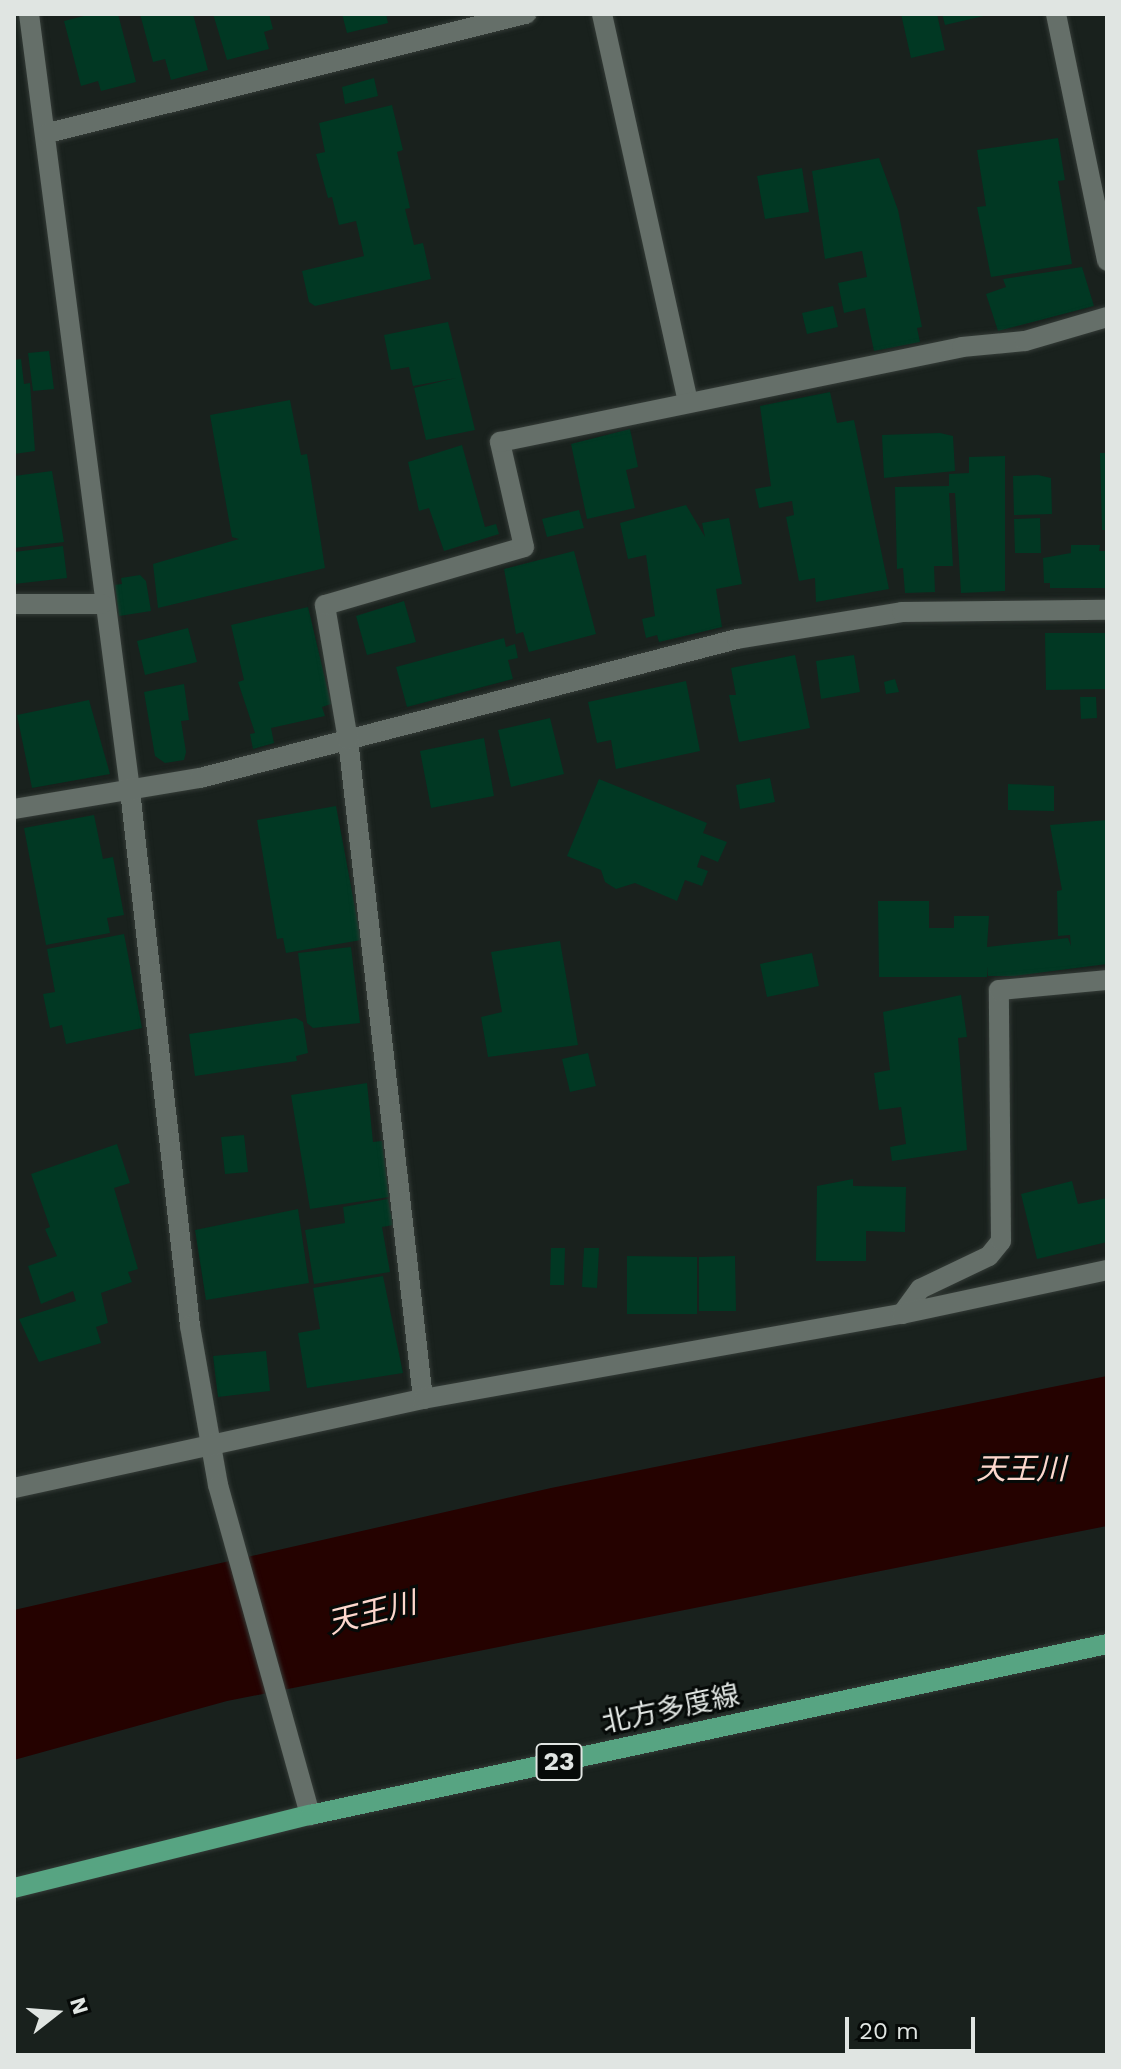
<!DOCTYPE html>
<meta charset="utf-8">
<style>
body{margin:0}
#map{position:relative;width:1121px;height:2069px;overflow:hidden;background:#19211d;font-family:"Work Sans","Noto Sans JP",sans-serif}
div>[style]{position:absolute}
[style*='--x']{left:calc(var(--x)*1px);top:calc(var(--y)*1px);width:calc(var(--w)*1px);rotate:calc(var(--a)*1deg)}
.water>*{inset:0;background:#250200}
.building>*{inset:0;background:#013823}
.roads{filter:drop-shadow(0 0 2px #343b37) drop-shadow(0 0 2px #343b37)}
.minor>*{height:20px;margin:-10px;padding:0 10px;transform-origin:10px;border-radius:10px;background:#656f69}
.major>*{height:20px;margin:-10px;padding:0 10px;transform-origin:10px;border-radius:10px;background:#57a482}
span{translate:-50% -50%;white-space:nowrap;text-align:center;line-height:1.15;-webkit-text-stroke:6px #060a08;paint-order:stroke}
.shield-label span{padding:2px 6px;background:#060a08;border:2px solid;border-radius:6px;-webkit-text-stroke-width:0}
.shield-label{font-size:26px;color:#e0e5e2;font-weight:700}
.street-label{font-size:28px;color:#e0e5e2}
.water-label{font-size:30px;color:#fdd7cd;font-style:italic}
.frame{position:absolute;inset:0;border:16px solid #e0e5e2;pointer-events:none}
.north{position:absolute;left:16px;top:1973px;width:80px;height:80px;-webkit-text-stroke:6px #060a08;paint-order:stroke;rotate:73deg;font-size:22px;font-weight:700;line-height:32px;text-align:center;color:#e0e5e2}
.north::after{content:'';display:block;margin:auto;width:28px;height:36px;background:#e0e5e2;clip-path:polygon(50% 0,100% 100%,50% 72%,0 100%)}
.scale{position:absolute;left:845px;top:2017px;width:130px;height:36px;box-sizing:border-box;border:4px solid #e0e5e2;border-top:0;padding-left:10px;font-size:24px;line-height:28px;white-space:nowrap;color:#e0e5e2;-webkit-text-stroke:6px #060a08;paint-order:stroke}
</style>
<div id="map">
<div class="water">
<i style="clip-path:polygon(1107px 1376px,1107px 1526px,227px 1701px,14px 1760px,14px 1610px,551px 1488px)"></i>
</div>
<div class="building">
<i style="clip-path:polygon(92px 14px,118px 14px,136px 82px,101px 91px,98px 81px,81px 86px,64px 21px)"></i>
<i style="clip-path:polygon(140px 14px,193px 14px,208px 70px,171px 80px,165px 59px,153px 62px)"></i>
<i style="clip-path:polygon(213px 14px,269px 14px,273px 29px,264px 32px,269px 49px,227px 60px)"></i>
<i style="clip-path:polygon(342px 14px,386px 14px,388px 23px,347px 33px)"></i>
<i style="clip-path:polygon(901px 14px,937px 14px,945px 50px,911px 58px)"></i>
<i style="clip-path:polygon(942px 14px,988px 14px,988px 15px,945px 25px)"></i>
<i style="clip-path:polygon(374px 78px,378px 96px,345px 104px,342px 87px)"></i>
<i style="clip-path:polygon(392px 105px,403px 150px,397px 152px,410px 208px,405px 209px,414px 245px,423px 243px,431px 279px,315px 306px,309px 302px,302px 271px,364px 256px,356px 221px,339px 225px,332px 197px,328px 198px,316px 154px,325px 152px,319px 123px)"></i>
<i style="clip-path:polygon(1058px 138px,1065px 180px,1058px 181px,1072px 264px,991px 277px,977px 207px,986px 206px,977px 150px)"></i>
<i style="clip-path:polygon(879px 158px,898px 210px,922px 327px,917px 328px,920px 342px,874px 351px,865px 308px,844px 313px,838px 283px,867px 277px,862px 251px,825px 259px,812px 171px)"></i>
<i style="clip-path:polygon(802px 168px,809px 212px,765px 219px,757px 176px)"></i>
<i style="clip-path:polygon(1082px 267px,1094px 306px,998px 331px,986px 294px,1006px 287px,1003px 279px)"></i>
<i style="clip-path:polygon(833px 306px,838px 327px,807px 334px,802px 313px)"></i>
<i style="clip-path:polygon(448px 322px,475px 430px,426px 440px,414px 388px,456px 378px,413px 386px,409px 367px,391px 370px,384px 335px)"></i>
<i style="clip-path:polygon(49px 351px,54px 389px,33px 391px,28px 353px)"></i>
<i style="clip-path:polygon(21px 359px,24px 384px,30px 383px,35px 451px,14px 454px,14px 360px)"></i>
<i style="clip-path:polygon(830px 392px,837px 423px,854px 420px,889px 589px,816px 602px,815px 578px,799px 581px,786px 517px,794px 515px,792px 501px,759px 508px,755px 489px,771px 486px,760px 406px)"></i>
<i style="clip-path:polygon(290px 400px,301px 455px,307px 454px,325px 568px,158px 608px,153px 564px,239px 539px,232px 537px,210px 415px)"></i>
<i style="clip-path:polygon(630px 429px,638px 467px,626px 470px,635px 508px,587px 519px,571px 444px)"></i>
<i style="clip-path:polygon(940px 433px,953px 436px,955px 471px,884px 478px,882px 435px)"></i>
<i style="clip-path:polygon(462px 445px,485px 527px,496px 524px,499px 534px,444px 551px,429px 508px,419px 511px,408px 462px)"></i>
<i style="clip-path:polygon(1100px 453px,1107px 453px,1107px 530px,1102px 530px)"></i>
<i style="clip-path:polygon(1005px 456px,1005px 591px,961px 593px,955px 493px,949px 493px,953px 566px,934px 566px,935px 592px,905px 593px,903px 568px,897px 569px,895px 487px,949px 486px,949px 474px,969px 473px,969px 457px)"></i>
<i style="clip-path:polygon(52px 471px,64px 542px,14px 548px,14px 476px)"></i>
<i style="clip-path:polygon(1038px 475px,1051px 478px,1052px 514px,1014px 515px,1013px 476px)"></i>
<i style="clip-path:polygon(686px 505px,705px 537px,702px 523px,729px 518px,742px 584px,716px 589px,722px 627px,659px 642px,657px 635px,646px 638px,642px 619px,655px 616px,646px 555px,628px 559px,620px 523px)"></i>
<i style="clip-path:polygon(579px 510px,584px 528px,547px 537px,542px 519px)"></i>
<i style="clip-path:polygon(1040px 518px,1041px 553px,1015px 553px,1014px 519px)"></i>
<i style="clip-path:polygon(1071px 545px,1100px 545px,1099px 551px,1107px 551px,1107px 588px,1050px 588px,1050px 583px,1044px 583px,1043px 558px,1071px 553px)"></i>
<i style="clip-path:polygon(63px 546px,67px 578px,14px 584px,14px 552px)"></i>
<i style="clip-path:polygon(574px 551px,596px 634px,529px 652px,523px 632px,516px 634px,504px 569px)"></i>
<i style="clip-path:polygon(140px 575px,146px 581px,151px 611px,119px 616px,115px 585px,122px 584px,121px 578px)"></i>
<i style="clip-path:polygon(404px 601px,416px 642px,367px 655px,356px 616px)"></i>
<i style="clip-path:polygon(308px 607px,331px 704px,322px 707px,325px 716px,271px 728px,274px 743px,253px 749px,250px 734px,255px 733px,238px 682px,244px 680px,231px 625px)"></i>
<i style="clip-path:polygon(188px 628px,197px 662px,145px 675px,137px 641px)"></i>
<i style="clip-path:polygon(1045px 633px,1107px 633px,1107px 689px,1046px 690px)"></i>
<i style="clip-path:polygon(504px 638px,506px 647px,515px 644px,518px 658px,508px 660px,513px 679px,407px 707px,396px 667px)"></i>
<i style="clip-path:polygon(795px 655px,810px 728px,739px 742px,729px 695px,736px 695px,731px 668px)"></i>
<i style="clip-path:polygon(854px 655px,860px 692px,821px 699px,816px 661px)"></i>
<i style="clip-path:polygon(895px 679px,899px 692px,886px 694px,884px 682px)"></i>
<i style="clip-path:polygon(686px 681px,700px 751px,616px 769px,611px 740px,597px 743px,588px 702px)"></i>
<i style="clip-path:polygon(184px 684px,189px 720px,181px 721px,186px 752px,184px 760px,165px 763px,155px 756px,144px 692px)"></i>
<i style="clip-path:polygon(1080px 697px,1096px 697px,1097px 718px,1081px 719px)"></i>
<i style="clip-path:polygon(89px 700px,110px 774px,32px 788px,17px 715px)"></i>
<i style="clip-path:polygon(550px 718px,564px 774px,511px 787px,498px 730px)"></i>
<i style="clip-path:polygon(484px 738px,494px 796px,431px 808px,420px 751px)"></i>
<i style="clip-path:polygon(770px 778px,775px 802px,740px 809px,736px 785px)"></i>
<i style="clip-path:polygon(599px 779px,707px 823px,703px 833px,727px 842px,718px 862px,701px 855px,697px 867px,708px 871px,702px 886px,685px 880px,677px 901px,635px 883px,616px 889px,605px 882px,601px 870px,567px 856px)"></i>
<i style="clip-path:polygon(1008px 784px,1054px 786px,1054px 811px,1008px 810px)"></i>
<i style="clip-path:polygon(336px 806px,361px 940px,286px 953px,283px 938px,277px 939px,257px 820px)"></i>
<i style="clip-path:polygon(94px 815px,103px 859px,113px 857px,124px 915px,107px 918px,110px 933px,46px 945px,24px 828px)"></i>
<i style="clip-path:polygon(1107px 820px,1107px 964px,1014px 976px,988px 976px,988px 967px,987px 977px,879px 977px,878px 901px,929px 901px,929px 928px,954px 928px,954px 916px,989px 916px,987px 947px,1068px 938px,1071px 946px,1070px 935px,1058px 936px,1057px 891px,1062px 890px,1050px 825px)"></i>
<i style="clip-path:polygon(124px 934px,142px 1028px,66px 1044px,62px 1025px,50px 1028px,43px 994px,55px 992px,47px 949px)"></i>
<i style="clip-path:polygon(560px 941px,578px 1045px,488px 1057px,481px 1017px,502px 1012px,491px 952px)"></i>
<i style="clip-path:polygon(351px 947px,360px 1023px,313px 1028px,307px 1023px,298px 953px)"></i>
<i style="clip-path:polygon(812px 953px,819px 986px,767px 997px,760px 964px)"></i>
<i style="clip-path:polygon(961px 995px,967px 1037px,958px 1038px,967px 1150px,892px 1161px,890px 1147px,906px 1144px,901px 1107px,879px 1110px,874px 1073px,890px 1070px,883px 1012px)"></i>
<i style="clip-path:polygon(296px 1018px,303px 1022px,308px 1053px,296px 1056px,297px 1061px,195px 1076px,189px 1034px)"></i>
<i style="clip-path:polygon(588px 1053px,596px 1086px,570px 1092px,562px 1059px)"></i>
<i style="clip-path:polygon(367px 1083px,373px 1142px,382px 1141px,389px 1197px,310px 1209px,291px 1095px)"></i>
<i style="clip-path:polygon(244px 1135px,248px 1172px,225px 1174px,221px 1137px)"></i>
<i style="clip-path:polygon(117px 1144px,130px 1183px,114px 1188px,138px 1269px,128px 1272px,132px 1282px,101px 1293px,108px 1323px,96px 1327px,101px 1343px,39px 1362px,19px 1319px,76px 1301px,73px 1291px,41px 1304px,28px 1266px,57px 1256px,45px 1229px,50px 1227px,31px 1174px)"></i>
<i style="clip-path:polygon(853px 1179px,853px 1186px,906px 1187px,905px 1232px,866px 1231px,866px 1261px,816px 1261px,817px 1186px)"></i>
<i style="clip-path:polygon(1072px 1181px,1078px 1204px,1107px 1198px,1107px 1242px,1037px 1259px,1021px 1194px)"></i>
<i style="clip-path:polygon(388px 1199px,393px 1225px,382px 1227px,390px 1272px,314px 1284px,305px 1230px,345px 1223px,343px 1207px)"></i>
<i style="clip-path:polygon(298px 1209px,309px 1283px,206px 1300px,195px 1230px)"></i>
<i style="clip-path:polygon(551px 1248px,565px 1248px,564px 1285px,550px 1285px)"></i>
<i style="clip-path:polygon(584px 1248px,599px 1248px,597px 1288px,582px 1287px)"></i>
<i style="clip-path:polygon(627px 1256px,697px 1257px,697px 1314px,627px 1314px)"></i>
<i style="clip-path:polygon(735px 1256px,736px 1311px,699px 1311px,699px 1257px)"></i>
<i style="clip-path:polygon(383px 1276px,403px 1373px,307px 1388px,298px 1333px,320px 1329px,313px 1288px)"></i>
<i style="clip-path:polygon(266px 1351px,270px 1391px,218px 1397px,213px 1356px)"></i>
</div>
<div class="roads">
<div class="minor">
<i style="--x:29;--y:14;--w:783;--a:82.58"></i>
<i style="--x:130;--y:790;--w:539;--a:83.61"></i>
<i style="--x:190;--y:1326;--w:161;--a:80"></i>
<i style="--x:218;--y:1485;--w:343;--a:74.4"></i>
<i style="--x:602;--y:14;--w:397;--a:77.5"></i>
<i style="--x:1056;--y:14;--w:252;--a:78.3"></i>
<i style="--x:48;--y:133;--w:493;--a:-14"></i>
<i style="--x:14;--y:604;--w:88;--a:0"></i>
<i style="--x:14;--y:809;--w:189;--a:-9.5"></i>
<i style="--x:200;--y:778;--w:555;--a:-14.51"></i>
<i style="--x:737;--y:639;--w:167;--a:-9.3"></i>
<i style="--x:902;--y:612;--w:205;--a:-0.6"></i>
<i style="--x:902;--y:1314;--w:31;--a:-54"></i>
<i style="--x:920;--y:1289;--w:76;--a:-25.6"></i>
<i style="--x:989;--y:1256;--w:19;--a:-51"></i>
<i style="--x:1001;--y:1241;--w:251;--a:-90.5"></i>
<i style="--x:999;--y:990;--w:108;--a:-5.3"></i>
<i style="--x:423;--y:1399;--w:663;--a:-96.49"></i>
<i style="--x:348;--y:740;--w:137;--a:-99.7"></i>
<i style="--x:325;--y:605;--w:207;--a:-16.2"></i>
<i style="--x:524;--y:547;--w:108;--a:-102.9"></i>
<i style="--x:500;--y:442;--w:472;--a:-11.6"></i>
<i style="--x:962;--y:347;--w:63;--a:-5.4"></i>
<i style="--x:1025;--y:341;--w:85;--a:-16.3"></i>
<i style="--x:14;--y:1488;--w:419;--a:-12.3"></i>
<i style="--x:423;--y:1399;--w:486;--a:-10.1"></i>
<i style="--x:902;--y:1314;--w:210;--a:-12.1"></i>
</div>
<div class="major">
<i style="--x:14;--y:1888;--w:305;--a:-13.9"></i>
<i style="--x:310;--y:1815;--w:815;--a:-12.11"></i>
</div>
</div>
<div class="shield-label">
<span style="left:559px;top:1762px">23</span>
</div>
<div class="street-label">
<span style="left:671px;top:1709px;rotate:-12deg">北方多度線</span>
</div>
<div class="water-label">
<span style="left:1021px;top:1469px">天王川</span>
<span style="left:372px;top:1613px;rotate:-14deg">天王川</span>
</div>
<div class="frame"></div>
<div class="north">N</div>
<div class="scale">20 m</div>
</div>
